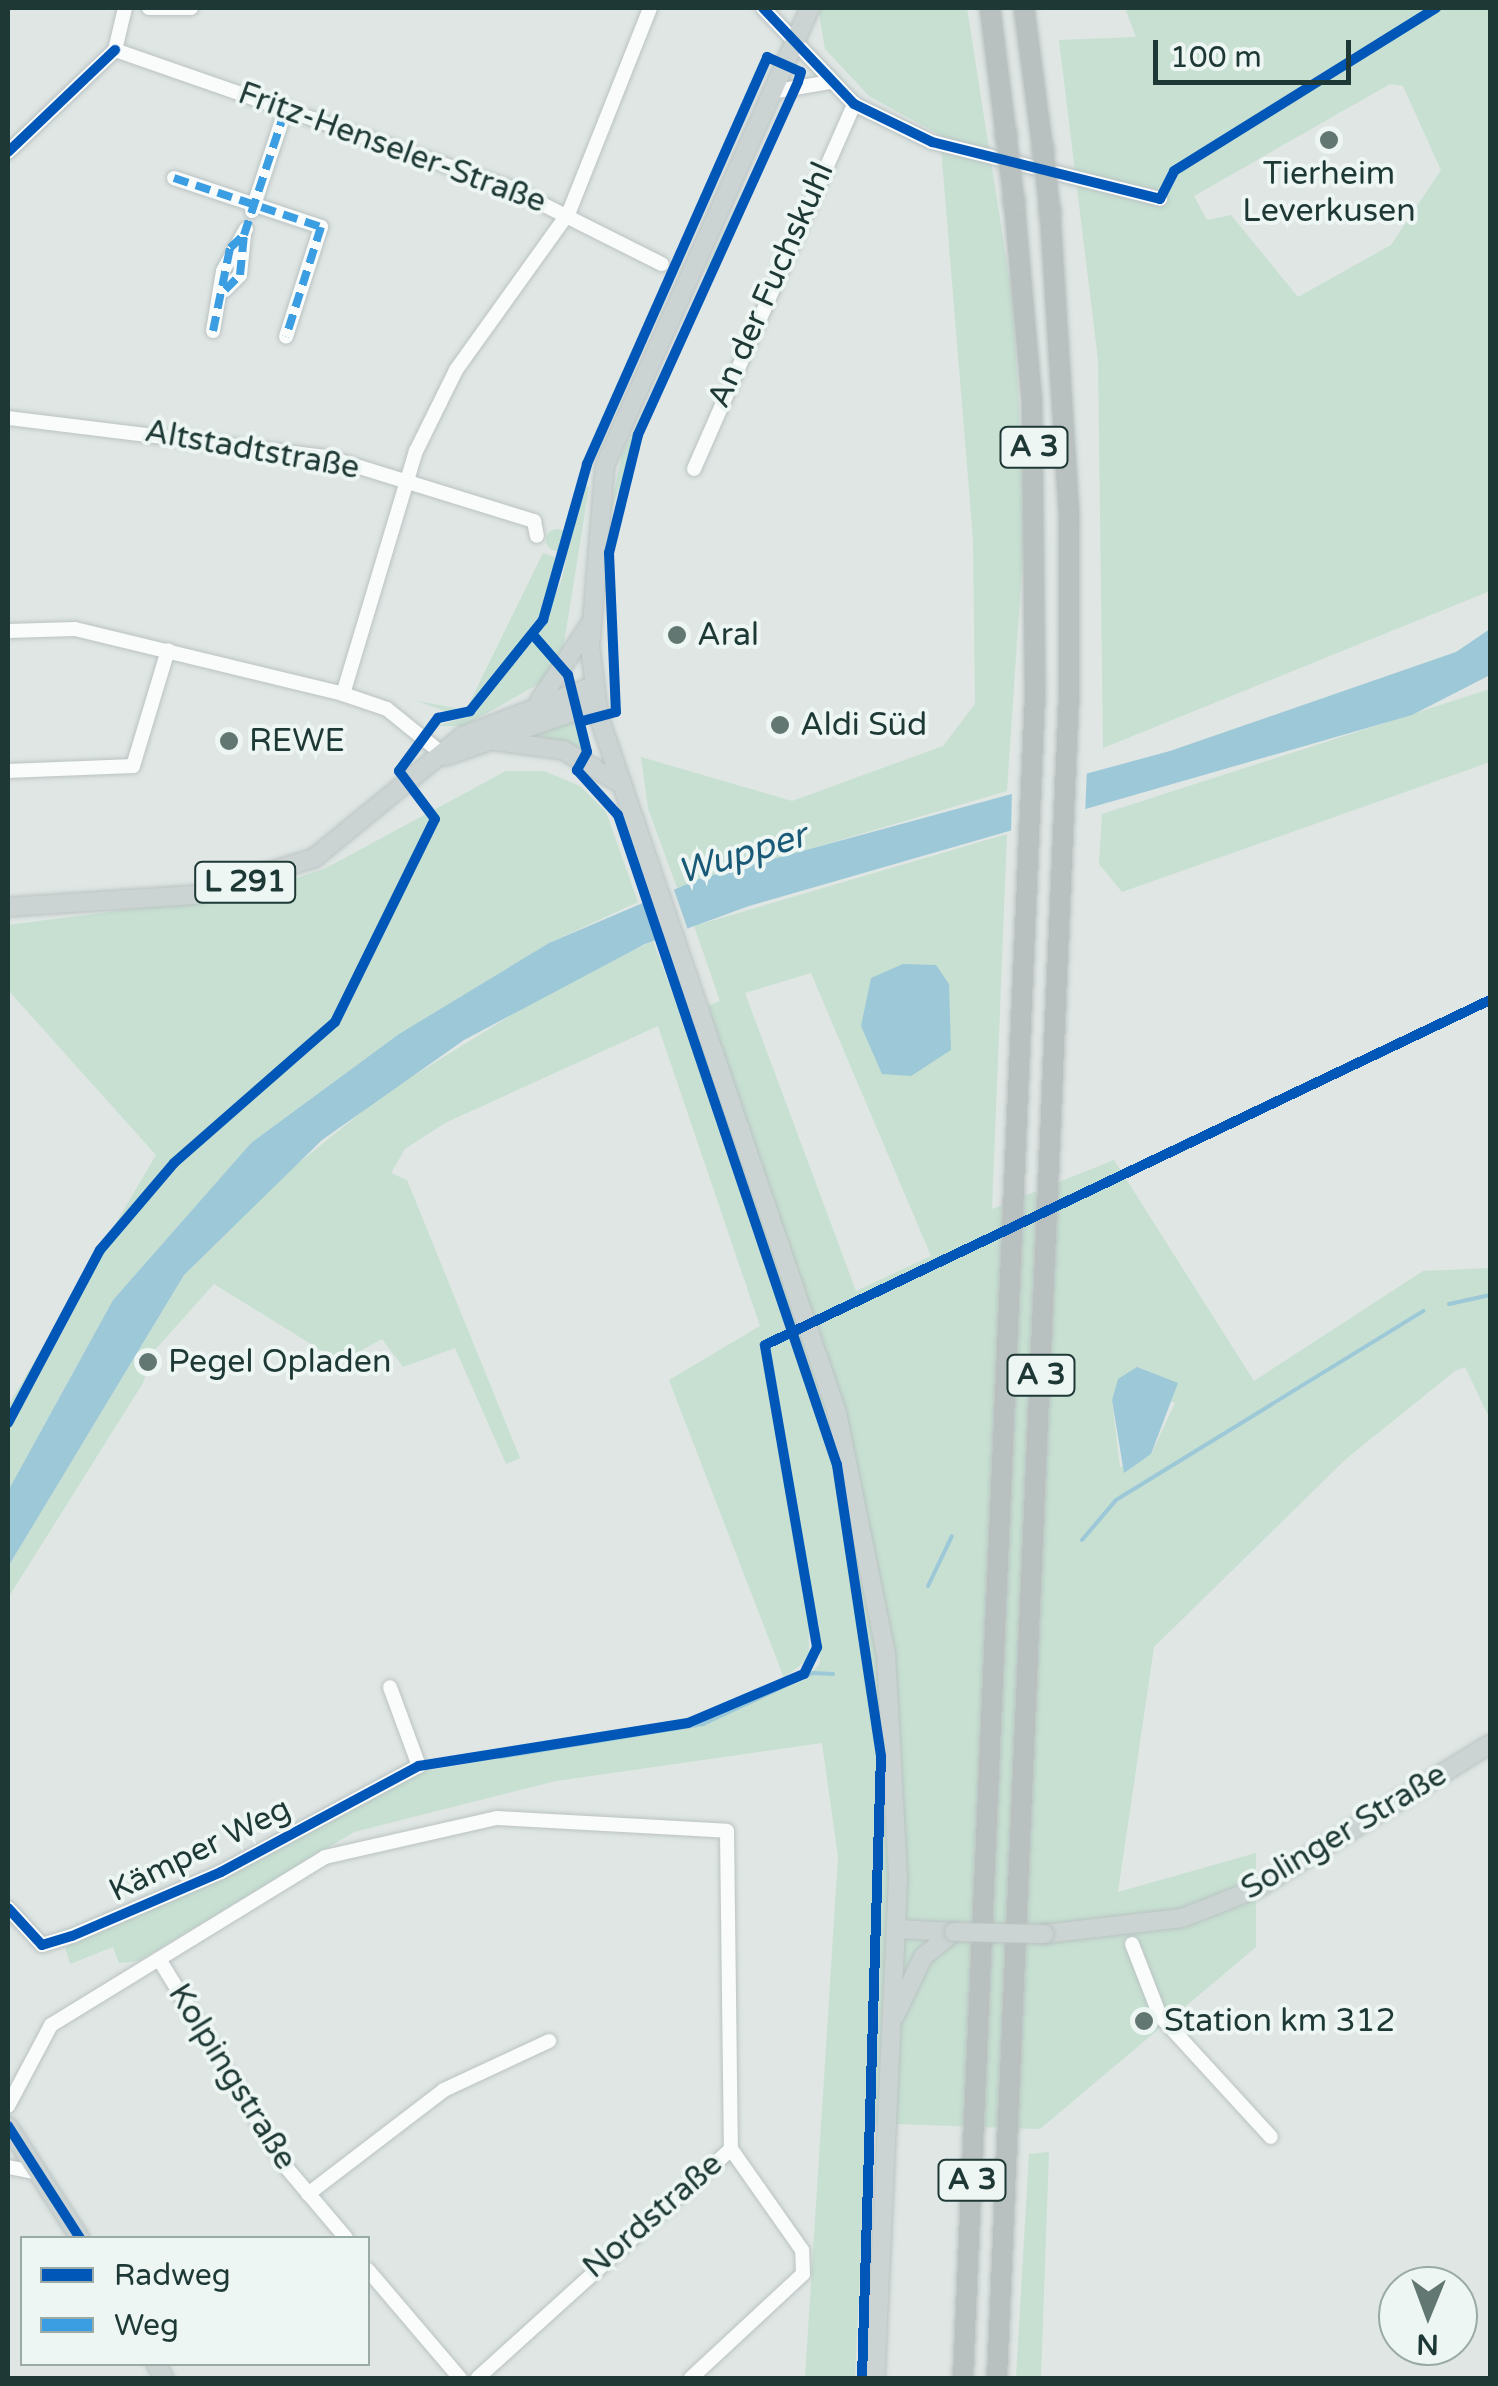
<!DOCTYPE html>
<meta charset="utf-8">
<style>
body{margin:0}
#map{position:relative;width:1498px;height:2386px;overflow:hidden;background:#dfe6e4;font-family:"Varela Round",sans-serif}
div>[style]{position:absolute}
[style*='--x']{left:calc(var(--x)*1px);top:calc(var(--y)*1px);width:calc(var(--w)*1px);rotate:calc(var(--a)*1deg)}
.green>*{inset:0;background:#c7e0d2}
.round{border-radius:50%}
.water>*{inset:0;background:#9dc8d7}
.pier>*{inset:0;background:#dfe6e4}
.stream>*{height:4px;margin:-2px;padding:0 2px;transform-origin:2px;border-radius:2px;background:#9dc8d7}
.roads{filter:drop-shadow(0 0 2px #bac3c2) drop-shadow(0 0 2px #bac3c2)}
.minor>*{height:14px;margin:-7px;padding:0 7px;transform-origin:7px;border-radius:7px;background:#fafbfb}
.major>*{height:18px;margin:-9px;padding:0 9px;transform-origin:9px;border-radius:9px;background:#cbd4d3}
.highway>*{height:20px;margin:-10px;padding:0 10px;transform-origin:10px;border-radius:10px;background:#b8c1bf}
.bridges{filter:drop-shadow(0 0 2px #bac3c2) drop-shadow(0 0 2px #bac3c2)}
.major-bridge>*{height:18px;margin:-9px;padding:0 9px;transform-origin:9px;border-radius:9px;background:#cbd4d3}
.highway-bridge>*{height:20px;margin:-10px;padding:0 10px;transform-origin:10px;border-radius:10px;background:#b8c1bf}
.quiet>*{height:8px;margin-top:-4px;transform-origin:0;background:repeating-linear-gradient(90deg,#3c9ee2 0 15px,transparent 0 23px)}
.cycleway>*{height:10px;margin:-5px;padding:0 5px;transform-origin:5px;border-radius:5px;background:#0057b8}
.dots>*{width:28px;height:28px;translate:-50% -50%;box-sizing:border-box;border:5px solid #edf6f3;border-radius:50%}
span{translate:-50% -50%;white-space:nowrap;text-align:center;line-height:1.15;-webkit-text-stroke:8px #edf6f3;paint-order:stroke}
.shield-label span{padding:2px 8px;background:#edf6f3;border:2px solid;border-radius:8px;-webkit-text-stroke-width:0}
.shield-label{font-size:30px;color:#1e3935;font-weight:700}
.street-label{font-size:32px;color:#1e3935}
.poi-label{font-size:32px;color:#1e3935}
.left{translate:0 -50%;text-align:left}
.water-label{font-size:35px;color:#175976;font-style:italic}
.frame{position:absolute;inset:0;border:10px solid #1e3935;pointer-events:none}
.legend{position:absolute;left:20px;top:2236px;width:350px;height:130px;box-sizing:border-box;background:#edf6f3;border:2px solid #9aaaa7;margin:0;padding:12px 18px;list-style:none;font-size:30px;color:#1e3935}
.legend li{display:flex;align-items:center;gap:20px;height:50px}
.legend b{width:50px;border:2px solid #9aaaa7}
.north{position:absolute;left:1378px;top:2266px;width:100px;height:100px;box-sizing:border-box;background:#edf6f3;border:2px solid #9aaaa7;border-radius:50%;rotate:181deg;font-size:28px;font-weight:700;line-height:40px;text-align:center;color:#1e3935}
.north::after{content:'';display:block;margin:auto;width:35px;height:45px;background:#627672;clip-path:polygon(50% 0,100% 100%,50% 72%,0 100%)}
.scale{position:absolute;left:1153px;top:40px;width:198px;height:45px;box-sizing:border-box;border:5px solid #1e3935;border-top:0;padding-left:12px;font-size:30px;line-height:35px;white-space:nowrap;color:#1e3935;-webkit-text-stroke:8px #edf6f3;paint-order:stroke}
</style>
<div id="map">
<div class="green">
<i style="clip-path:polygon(818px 8px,967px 8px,1013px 302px,1025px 522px,1007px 791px,677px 888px,648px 808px,641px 757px,792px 801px,943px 746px,975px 704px,973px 539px,940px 135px,869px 96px,825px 49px)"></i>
<i style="clip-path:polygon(evenodd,1125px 8px,1490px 8px,1490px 591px,1103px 748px,1098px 360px,1059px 40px,1136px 37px,1125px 8px,1390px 84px,1403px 86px,1441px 170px,1391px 245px,1298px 297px,1231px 215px,1207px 220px,1194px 196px,1390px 84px)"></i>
<i style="clip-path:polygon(791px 91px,710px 271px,709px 272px,706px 268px)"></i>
<i style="clip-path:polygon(647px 402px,649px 403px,609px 517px,622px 454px)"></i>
<i style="clip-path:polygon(581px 484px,589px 487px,561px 662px,538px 636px,562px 579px)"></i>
<i class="round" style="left:546px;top:529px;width:22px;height:22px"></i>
<i style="clip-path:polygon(543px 553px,560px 559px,546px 606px,486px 689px,469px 708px,463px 712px,456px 715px,417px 701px,466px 710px)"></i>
<i style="clip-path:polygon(534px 640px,558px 667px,544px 681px,464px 726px,436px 726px,470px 716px)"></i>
<i style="clip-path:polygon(1490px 689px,1490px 762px,1122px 892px,1099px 864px,1102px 814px)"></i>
<i style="clip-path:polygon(577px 716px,584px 751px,531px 734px)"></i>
<i style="clip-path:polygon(506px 771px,544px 771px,580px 786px,606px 812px,638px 902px,549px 943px,399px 1034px,251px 1143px,113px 1300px,8px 1491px,8px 1406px,156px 1155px,8px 990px,8px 925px,249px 894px,324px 869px)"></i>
<i style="clip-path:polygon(evenodd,1007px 834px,992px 1209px,1114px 1160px,1254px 1381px,1423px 1271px,1490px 1268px,1490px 1419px,1465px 1367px,1455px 1371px,1347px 1458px,1154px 1647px,1118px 1892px,1256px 1853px,1256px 1947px,1040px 2129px,867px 2123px,855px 2378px,805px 2378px,838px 1857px,822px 1743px,556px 1781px,354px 1832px,139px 1961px,119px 1963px,113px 1947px,70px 1964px,65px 1947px,425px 1771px,708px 1722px,806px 1679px,820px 1663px,819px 1623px,809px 1609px,809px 1658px,784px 1678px,669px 1380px,760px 1326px,658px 1026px,445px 1123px,405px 1149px,391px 1173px,407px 1180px,520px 1458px,506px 1464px,455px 1348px,403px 1367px,382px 1339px,340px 1362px,214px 1284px,153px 1352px,143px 1383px,8px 1598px,8px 1567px,184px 1275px,242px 1209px,384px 1094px,560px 985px,653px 941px,681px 1016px,720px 1001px,694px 926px,1007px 834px,811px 973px,931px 1256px,856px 1291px,745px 993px,811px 973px,1007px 834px,1118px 1379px,1175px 1403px,1151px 1454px,1120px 1467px,1112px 1400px,1118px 1379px)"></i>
<i style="clip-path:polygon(1049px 2152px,1041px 2378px,1016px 2378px,1029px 2154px)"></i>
</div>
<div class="water">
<i style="clip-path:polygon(1490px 629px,1490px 675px,1412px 715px,749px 906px,645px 944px,464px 1040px,322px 1140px,184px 1275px,8px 1567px,8px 1491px,113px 1300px,251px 1143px,399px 1034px,549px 943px,699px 879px,1170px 751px,1456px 652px)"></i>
<i style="clip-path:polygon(903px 964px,936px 965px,949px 984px,951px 1050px,911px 1076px,882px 1074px,861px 1026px,871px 978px)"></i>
<i style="clip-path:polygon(1137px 1367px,1178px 1383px,1151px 1454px,1124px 1473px,1112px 1400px,1118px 1379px)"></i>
</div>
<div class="pier">
<i style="clip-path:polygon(1087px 766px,1085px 817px,1011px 838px,1012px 785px)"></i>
<i style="clip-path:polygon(672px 884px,689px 933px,659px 944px,642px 896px)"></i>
</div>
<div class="stream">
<i style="--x:1449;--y:1304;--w:42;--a:-12.4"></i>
<i style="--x:1082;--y:1540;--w:52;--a:-49.6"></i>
<i style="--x:1116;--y:1500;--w:361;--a:-31.6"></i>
<i style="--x:928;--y:1586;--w:55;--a:-64.4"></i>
<i style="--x:500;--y:1757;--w:206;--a:-9.2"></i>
<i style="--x:703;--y:1724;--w:121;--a:-24.9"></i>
<i style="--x:813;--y:1673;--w:20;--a:3"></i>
</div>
<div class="roads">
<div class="minor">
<i style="--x:149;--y:8;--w:42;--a:0"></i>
<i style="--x:763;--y:8;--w:132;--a:46.5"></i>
<i style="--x:854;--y:104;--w:87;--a:26"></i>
<i style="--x:932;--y:142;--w:235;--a:14"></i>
<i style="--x:115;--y:50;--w:416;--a:19.2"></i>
<i style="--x:508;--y:187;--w:172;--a:26.6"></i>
<i style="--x:771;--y:92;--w:61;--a:-9.5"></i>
<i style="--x:8;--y:152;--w:148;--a:-43.6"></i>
<i style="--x:115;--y:50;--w:43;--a:-76.6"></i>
<i style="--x:174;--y:178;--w:155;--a:18.4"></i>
<i style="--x:321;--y:227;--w:115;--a:107.7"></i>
<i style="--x:252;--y:211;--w:108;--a:-71.7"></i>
<i style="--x:225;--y:290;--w:21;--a:-45"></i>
<i style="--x:240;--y:275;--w:40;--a:-84.3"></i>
<i style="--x:213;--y:331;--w:61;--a:-80.5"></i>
<i style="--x:223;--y:271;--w:48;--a:-61.3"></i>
<i style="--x:8;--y:418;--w:321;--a:7"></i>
<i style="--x:327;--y:457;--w:217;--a:17.2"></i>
<i style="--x:534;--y:521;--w:15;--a:79"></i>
<i style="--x:694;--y:469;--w:399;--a:-66.3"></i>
<i style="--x:8;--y:631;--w:67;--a:-1.7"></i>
<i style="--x:75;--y:629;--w:276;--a:13.6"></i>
<i style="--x:343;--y:694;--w:46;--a:18.8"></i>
<i style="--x:387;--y:709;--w:75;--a:39"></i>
<i style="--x:343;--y:694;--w:254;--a:-73.3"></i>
<i style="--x:416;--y:451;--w:90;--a:-63.7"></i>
<i style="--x:456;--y:370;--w:194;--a:-54.4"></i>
<i style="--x:569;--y:212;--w:219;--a:-68.3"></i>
<i style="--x:8;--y:771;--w:125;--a:-2.3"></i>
<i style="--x:133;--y:766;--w:121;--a:-73.2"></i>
<i style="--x:8;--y:1908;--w:50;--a:47.4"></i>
<i style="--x:42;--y:1945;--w:31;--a:-17"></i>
<i style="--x:72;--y:1936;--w:162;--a:-23.2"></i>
<i style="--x:221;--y:1872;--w:225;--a:-28.2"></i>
<i style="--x:419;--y:1766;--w:84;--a:-110.2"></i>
<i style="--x:1132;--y:1944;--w:77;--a:68.7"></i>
<i style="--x:1160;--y:2016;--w:164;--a:47.5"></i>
<i style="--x:159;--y:1959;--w:244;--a:58.6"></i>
<i style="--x:286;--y:2167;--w:93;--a:49.8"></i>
<i style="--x:8;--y:2106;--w:92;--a:-62"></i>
<i style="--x:51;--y:2025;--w:321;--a:-31.5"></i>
<i style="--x:325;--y:1857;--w:176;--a:-12.8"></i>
<i style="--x:497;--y:1818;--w:230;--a:3.2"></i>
<i style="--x:727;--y:1831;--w:318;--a:89.3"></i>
<i style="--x:731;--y:2149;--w:341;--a:137.9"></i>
<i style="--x:8;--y:2167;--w:31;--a:11"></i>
<i style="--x:308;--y:2194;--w:171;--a:-37.4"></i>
<i style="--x:444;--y:2090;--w:116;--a:-25"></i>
<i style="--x:368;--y:2270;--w:142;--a:49.6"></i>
<i style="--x:691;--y:2378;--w:153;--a:-42.9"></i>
<i style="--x:803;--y:2274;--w:24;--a:-92"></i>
<i style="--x:802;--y:2250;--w:123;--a:-125.1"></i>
</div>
<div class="major">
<i style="--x:810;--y:8;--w:501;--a:114.16"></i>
<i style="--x:605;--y:465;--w:183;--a:94.7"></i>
<i style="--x:590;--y:647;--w:71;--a:82.7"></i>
<i style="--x:599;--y:717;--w:736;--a:71.12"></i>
<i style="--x:837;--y:1413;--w:246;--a:78.5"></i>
<i style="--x:886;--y:1654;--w:225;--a:86.9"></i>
<i style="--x:898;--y:1879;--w:500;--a:92.6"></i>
<i style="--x:540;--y:700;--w:89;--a:-56.5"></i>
<i style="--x:496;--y:741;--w:68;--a:7.7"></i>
<i style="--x:563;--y:750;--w:69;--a:30.3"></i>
<i style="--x:446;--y:756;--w:159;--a:-19.1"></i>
<i style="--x:8;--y:907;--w:186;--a:-3.7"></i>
<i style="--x:194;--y:895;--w:126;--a:-17.1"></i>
<i style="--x:314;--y:858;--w:193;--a:-39.3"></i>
<i style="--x:463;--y:736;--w:139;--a:-21"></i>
<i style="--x:897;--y:1929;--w:57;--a:3"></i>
<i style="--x:1044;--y:1934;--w:139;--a:-6.6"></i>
<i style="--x:1182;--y:1918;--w:79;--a:-21.4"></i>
<i style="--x:1256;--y:1889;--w:275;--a:-31.8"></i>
<i style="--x:895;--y:2016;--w:65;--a:-64.6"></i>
<i style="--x:923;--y:1957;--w:40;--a:-39"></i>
<i style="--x:8;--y:2126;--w:133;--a:57.3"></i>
<i style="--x:156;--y:2364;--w:16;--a:60"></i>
</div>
<div class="highway">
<i style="--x:990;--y:8;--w:128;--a:82.8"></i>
<i style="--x:1024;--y:8;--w:143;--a:82.4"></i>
<i style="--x:963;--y:2378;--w:1687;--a:-87.55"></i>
<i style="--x:1035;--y:693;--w:291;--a:-90.6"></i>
<i style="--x:1032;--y:402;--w:202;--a:-95.1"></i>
<i style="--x:997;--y:2378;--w:1686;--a:-87.55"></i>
<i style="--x:1069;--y:694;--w:180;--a:-90"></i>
<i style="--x:1069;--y:514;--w:303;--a:-93.6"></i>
</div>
</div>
<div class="bridges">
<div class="major-bridge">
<i style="--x:954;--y:1932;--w:90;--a:1.3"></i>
</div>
<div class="highway-bridge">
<i style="--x:1006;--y:135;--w:66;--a:83.1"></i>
<i style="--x:1043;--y:150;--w:62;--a:83.6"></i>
</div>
</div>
<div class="quiet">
<i style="--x:174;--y:178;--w:155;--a:18.4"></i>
<i style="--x:321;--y:227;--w:115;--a:107.7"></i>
<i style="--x:225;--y:290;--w:21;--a:-45"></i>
<i style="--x:240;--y:275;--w:40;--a:-84.3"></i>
<i style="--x:213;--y:331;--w:85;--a:-78.4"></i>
<i style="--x:230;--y:248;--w:19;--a:-43"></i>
<i style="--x:244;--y:235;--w:134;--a:-71.7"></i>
</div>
<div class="cycleway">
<i style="--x:763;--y:8;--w:132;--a:46.5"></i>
<i style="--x:854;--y:104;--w:87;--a:26"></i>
<i style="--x:932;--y:142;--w:235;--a:14"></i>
<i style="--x:1160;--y:199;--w:31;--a:-63"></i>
<i style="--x:1174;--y:171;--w:309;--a:-31.9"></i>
<i style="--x:8;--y:152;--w:148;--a:-43.6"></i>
<i style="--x:534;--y:636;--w:52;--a:48.9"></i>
<i style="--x:568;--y:675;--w:79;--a:76.1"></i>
<i style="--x:587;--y:752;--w:21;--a:119"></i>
<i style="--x:577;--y:770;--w:61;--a:47.7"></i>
<i style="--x:618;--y:815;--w:686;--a:71.38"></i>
<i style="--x:837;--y:1465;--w:294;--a:81.4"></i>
<i style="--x:881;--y:1756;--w:622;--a:91.75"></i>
<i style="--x:8;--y:1423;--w:196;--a:-62"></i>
<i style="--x:100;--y:1250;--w:114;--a:-49.6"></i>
<i style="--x:174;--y:1163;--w:214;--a:-41.2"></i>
<i style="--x:335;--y:1022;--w:226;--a:-63.8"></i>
<i style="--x:435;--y:819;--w:60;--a:-126.9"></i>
<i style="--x:399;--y:771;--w:66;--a:-53.7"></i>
<i style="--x:438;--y:718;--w:33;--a:-12"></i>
<i style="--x:470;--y:711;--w:117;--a:-51.3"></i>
<i style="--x:543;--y:620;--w:162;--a:-74.2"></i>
<i style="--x:587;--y:464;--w:445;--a:-66.1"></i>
<i style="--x:767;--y:57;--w:37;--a:24"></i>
<i style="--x:801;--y:72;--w:10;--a:107"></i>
<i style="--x:798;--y:82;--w:388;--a:114.4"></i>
<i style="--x:638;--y:435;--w:122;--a:103.8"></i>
<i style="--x:609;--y:553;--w:159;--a:87.5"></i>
<i style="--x:616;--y:712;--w:35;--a:165"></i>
<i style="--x:8;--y:1908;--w:50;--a:47.4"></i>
<i style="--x:42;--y:1945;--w:31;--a:-17"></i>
<i style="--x:72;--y:1936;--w:162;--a:-23.2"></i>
<i style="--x:221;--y:1872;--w:225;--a:-28.2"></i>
<i style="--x:419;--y:1766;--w:272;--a:-9.1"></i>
<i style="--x:688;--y:1723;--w:126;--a:-22.9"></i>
<i style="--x:804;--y:1674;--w:30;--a:-64"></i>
<i style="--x:817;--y:1647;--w:306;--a:-99.8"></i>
<i style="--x:765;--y:1345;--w:803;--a:-25.45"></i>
<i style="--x:8;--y:2126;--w:133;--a:57.3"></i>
</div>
<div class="dots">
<i style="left:1329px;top:140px;background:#627672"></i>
<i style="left:677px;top:635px;background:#627672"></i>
<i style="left:780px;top:725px;background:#627672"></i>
<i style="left:229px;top:741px;background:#627672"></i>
<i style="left:148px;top:1362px;background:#627672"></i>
<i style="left:1144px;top:2021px;background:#627672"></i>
</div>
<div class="shield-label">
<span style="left:1034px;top:447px">A 3</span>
<span style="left:245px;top:882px">L 291</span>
<span style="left:1041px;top:1375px">A 3</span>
<span style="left:972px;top:2180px">A 3</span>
</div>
<div class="street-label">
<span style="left:392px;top:148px;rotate:20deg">Fritz-Henseler-Straße</span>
<span style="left:771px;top:285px;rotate:-66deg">An der Fuchskuhl</span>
<span style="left:252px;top:450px;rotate:10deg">Altstadtstraße</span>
<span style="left:1344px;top:1832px;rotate:-31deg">Solinger Straße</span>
<span style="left:200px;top:1850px;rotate:-26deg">Kämper Weg</span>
<span style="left:232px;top:2077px;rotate:58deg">Kolpingstraße</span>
<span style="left:653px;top:2216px;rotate:-41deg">Nordstraße</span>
</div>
<div class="poi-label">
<span style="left:1329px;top:193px">Tierheim<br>Leverkusen</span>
<span class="left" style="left:697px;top:635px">Aral</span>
<span class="left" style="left:800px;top:725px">Aldi Süd</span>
<span class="left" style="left:249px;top:741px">REWE</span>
<span class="left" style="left:168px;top:1362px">Pegel Opladen</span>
<span class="left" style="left:1164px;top:2021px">Station km 312</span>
</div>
<div class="water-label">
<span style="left:742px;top:854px;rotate:-17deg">Wupper</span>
</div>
<div class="frame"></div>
<ul class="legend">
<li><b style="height:12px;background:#0057b8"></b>Radweg</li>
<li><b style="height:12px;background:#3c9ee2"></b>Weg</li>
</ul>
<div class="north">N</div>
<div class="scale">100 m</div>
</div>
